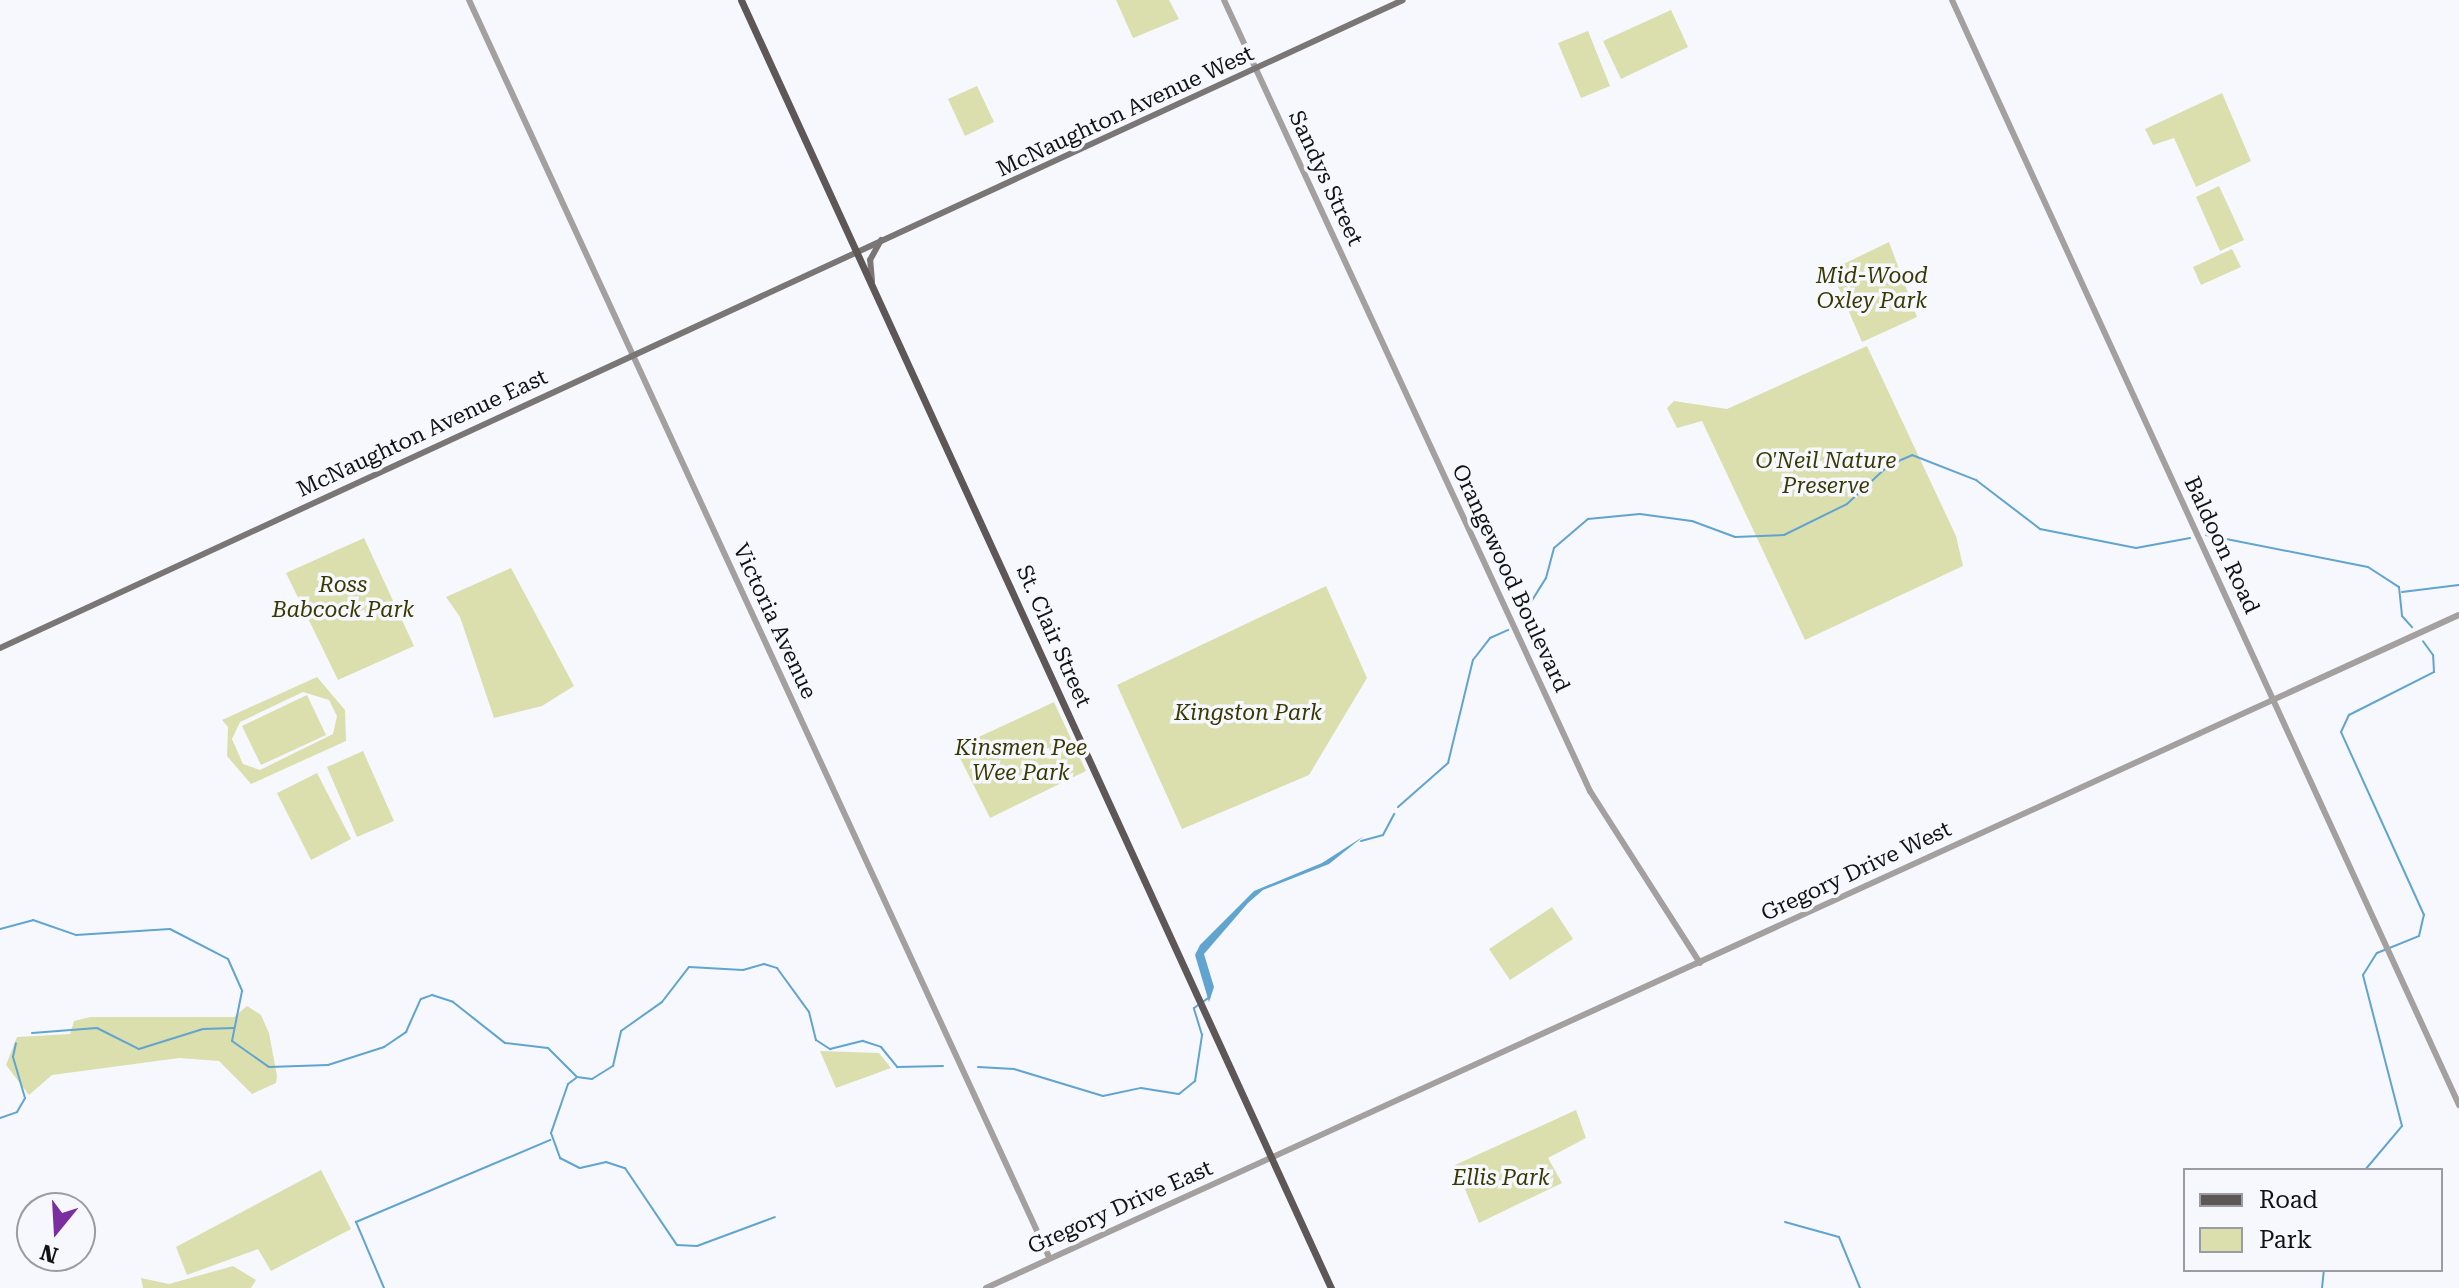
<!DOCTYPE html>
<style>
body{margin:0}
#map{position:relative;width:2459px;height:1288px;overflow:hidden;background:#f6f8fe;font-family:"Roboto Serif",serif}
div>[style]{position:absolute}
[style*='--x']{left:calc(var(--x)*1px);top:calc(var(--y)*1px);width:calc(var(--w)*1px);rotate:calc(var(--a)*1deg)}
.green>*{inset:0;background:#dbdfad}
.water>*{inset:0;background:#61a4cf}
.stream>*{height:2px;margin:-1px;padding:0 1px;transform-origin:1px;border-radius:1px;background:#61a4cf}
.tertiary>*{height:6px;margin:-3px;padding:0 3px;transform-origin:3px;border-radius:3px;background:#a3a09f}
.secondary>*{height:6px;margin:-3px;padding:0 3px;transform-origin:3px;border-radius:3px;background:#7a7675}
.primary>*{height:7px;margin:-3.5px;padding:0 3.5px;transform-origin:3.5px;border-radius:3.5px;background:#5d5857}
span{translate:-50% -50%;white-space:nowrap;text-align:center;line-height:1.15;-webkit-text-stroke:7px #f6f8fe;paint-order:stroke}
.street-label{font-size:22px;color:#111214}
.park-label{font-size:22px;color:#383900;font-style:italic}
.legend{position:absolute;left:2183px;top:1168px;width:260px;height:104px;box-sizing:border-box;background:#f6f8fe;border:2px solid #9a9ca0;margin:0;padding:10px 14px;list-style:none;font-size:24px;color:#111214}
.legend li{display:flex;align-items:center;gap:16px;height:40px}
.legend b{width:40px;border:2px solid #9a9ca0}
.north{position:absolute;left:16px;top:1192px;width:80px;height:80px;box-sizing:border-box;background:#f6f8fe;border:2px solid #9a9ca0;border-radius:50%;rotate:198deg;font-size:22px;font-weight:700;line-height:32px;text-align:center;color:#111214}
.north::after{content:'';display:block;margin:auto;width:28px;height:36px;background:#7a2e9f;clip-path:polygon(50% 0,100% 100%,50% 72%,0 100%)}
</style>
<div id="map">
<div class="green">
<i style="clip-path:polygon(1116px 0,1169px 0,1179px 19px,1133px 38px)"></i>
<i style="clip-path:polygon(1671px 10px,1688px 47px,1621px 79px,1603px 41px)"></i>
<i style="clip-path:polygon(1588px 31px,1610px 86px,1581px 98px,1558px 43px)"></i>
<i style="clip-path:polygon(977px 86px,994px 122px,965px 136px,948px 99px)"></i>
<i style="clip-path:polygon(2222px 93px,2251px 161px,2196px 187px,2174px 138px,2153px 145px,2145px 129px)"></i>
<i style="clip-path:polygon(2219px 186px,2244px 240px,2220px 251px,2196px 197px)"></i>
<i style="clip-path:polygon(1889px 242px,1917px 317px,1862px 342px,1831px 270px)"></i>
<i style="clip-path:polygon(2232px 249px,2241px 267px,2201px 285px,2193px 267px)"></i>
<i style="clip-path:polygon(1867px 346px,1956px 536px,1963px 566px,1805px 640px,1702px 421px,1677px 428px,1667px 408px,1674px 401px,1727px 409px)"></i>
<i style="clip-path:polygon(364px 538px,414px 646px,338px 680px,286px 573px)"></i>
<i style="clip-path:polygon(511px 568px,574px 686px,542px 706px,494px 718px,460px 617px,446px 597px)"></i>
<i style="clip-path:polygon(1326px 586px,1367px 678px,1309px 775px,1182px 829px,1117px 685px)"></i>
<i style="clip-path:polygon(evenodd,317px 677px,345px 710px,346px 741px,251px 784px,227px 756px,228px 727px,222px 720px,317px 677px,303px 692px,329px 700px,337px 716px,333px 734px,260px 770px,243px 764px,232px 739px,240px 722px,303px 692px)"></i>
<i style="clip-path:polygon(307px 695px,326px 735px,261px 765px,242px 726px)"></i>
<i style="clip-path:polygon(1054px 702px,1086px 771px,990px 818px,955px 748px)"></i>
<i style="clip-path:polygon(363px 751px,394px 821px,357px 837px,327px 767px)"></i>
<i style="clip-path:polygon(317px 773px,351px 839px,311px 860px,277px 793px)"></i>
<i style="clip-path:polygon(1552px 907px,1573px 939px,1510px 980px,1489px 949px)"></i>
<i style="clip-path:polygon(247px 1006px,261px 1015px,269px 1033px,277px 1076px,276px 1083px,252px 1094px,219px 1061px,179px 1058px,52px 1075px,29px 1095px,6px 1065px,17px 1037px,70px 1034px,74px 1021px,90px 1017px,234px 1017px)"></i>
<i style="clip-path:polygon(820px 1051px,879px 1053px,891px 1068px,836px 1088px)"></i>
<i style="clip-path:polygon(1576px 1110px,1586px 1138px,1548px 1158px,1562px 1183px,1479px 1223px,1455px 1165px)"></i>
<i style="clip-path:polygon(321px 1170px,351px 1229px,271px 1271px,258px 1249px,187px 1275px,176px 1247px)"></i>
<i style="clip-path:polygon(233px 1266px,256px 1280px,251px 1288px,143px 1288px,141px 1278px,169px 1284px)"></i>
</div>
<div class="water">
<i style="clip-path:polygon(1364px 836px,1329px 864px,1263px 890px,1248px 903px,1204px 954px,1214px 987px,1209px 1002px,1195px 955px,1200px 945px,1254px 891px,1322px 863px)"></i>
</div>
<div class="stream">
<i style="--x:2206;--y:535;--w:165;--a:11.2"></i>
<i style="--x:2368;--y:567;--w:37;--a:33"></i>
<i style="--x:2399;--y:587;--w:29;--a:84"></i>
<i style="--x:2402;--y:616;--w:15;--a:48"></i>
<i style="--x:2402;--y:592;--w:57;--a:-7"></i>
<i style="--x:1521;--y:618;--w:47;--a:-58"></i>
<i style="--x:1546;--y:578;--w:31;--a:-75"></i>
<i style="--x:1554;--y:548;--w:45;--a:-40.5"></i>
<i style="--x:1588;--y:519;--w:52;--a:-5.5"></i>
<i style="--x:1640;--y:514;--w:52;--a:7.7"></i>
<i style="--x:1692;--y:521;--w:46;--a:20.4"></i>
<i style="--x:1735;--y:537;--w:49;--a:-2.3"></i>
<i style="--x:1784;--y:535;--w:70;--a:-26.2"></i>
<i style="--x:1847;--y:504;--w:57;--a:-42.9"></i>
<i style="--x:1889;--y:465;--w:25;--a:-23"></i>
<i style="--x:1912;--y:455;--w:69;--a:21.3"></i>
<i style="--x:1976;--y:480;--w:81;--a:37.4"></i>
<i style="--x:2040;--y:529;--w:98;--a:11.2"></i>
<i style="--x:2136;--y:548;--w:55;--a:-10.5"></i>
<i style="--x:1398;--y:807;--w:67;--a:-41.3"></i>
<i style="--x:1448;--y:763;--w:106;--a:-76.4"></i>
<i style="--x:1473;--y:660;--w:28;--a:-52"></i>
<i style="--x:1490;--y:638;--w:20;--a:-24"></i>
<i style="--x:1361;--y:841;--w:23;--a:-15"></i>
<i style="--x:1383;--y:835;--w:24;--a:-62"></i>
<i style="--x:0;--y:929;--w:34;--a:-15"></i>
<i style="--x:33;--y:920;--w:46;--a:19.2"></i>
<i style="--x:76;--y:935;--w:94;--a:-3.7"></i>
<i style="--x:170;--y:929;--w:65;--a:27.3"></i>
<i style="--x:228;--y:959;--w:35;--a:66"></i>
<i style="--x:242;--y:991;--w:51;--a:101.3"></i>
<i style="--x:232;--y:1041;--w:45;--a:35.1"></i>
<i style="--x:269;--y:1067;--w:59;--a:-1.9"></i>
<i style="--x:328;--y:1065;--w:59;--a:-17.8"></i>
<i style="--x:384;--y:1047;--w:27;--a:-34"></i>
<i style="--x:406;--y:1032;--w:36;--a:-66"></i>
<i style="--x:421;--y:999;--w:12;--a:-20"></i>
<i style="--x:432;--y:995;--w:22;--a:18"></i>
<i style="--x:453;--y:1002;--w:66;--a:38.3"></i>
<i style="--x:505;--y:1043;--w:43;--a:6.6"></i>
<i style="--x:548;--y:1048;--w:41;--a:45"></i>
<i style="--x:577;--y:1077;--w:15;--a:8"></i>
<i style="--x:592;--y:1079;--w:25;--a:-32"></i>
<i style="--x:613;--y:1066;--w:36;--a:-77"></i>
<i style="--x:621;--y:1031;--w:50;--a:-35.3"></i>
<i style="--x:662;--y:1002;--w:44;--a:-52.4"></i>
<i style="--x:689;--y:967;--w:54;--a:3.2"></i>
<i style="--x:743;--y:970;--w:22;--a:-16"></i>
<i style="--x:764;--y:964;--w:14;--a:17"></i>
<i style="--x:777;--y:968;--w:54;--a:54"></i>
<i style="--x:809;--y:1012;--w:29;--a:76"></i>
<i style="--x:816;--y:1040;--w:17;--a:33"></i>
<i style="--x:830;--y:1049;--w:34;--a:-14"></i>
<i style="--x:863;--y:1041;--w:19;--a:18"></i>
<i style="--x:881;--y:1047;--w:26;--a:51"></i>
<i style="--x:897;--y:1067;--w:46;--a:-1.2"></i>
<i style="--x:32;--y:1033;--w:65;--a:-4.4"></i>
<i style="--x:97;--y:1028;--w:47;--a:26.6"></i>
<i style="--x:139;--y:1049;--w:67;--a:-17.4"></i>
<i style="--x:203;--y:1029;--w:31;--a:-2"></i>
<i style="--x:978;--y:1067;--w:36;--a:3"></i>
<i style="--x:1014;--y:1069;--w:93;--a:16.9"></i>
<i style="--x:1103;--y:1096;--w:39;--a:-12"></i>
<i style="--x:1141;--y:1088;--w:38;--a:9"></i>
<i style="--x:1179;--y:1094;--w:21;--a:-39"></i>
<i style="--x:1195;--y:1081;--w:47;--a:-81.3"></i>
<i style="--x:1202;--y:1035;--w:28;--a:-107"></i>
<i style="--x:1194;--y:1008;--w:19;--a:-35"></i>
<i style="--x:576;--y:1078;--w:10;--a:143"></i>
<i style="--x:568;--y:1084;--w:52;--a:109.1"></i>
<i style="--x:551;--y:1133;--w:27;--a:70"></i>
<i style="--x:560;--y:1158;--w:22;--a:27"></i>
<i style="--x:580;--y:1168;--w:27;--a:-13"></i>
<i style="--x:606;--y:1162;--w:20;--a:18"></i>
<i style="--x:625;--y:1168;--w:93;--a:56"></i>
<i style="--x:677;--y:1245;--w:20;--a:3"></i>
<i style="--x:697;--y:1246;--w:83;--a:-20.4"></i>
<i style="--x:0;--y:1118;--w:18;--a:-19"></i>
<i style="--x:17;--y:1112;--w:16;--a:-60"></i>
<i style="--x:25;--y:1098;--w:43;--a:-106.3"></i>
<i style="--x:13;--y:1057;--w:14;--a:-78"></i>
<i style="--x:2365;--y:1170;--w:57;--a:-49.9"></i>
<i style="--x:2402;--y:1126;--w:156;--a:-104.5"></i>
<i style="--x:2363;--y:975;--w:26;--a:-58"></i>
<i style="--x:2377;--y:953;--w:45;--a:-22"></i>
<i style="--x:2419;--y:936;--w:22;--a:-77"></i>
<i style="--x:2424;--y:915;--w:201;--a:-114.4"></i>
<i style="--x:2341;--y:732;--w:19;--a:-65"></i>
<i style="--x:2349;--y:715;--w:95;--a:-26.8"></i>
<i style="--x:2434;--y:672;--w:17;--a:-93"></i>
<i style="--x:2433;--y:655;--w:17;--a:-126"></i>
<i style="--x:1785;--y:1222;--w:56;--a:15.5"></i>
<i style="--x:1839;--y:1237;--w:55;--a:67.6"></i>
<i style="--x:384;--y:1288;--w:72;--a:-113"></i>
<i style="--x:356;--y:1222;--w:211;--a:-22.9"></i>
<i style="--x:2322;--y:1288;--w:18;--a:-84"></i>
</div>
<div class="tertiary">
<i style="--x:469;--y:0;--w:1384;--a:65.23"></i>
<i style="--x:1224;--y:0;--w:872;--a:65.17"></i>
<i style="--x:1590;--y:791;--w:204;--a:57.4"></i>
<i style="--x:1952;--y:0;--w:1216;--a:65.35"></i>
<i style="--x:986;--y:1288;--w:1619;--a:-24.56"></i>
</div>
<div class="secondary">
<i style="--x:872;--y:281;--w:21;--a:-95"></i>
<i style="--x:870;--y:260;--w:23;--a:-61"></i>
<i style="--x:0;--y:648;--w:1545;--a:-24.79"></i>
</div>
<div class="primary">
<i style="--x:741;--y:0;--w:1417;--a:65.39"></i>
</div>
<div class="street-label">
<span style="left:1125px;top:111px;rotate:-25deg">McNaughton Avenue West</span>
<span style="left:1326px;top:178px;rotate:65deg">Sandys Street</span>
<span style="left:422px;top:433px;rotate:-25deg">McNaughton Avenue East</span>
<span style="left:2222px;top:545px;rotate:65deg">Baldoon Road</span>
<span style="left:1511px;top:578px;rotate:65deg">Orangewood Boulevard</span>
<span style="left:775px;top:621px;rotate:65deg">Victoria Avenue</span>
<span style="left:1054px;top:636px;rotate:66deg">St. Clair Street</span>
<span style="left:1856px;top:871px;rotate:-25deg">Gregory Drive West</span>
<span style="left:1120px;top:1207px;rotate:-24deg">Gregory Drive East</span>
</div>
<div class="park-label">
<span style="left:1872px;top:288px">Mid-Wood<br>Oxley Park</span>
<span style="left:1826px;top:473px">O'Neil Nature<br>Preserve</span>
<span style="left:343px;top:597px">Ross<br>Babcock Park</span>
<span style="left:1248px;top:713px">Kingston Park</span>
<span style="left:1021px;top:760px">Kinsmen Pee<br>Wee Park</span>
<span style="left:1501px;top:1178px">Ellis Park</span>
</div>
<ul class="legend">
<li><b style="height:10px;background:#5d5857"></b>Road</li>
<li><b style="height:22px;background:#dbdfad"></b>Park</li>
</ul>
<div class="north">N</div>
</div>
